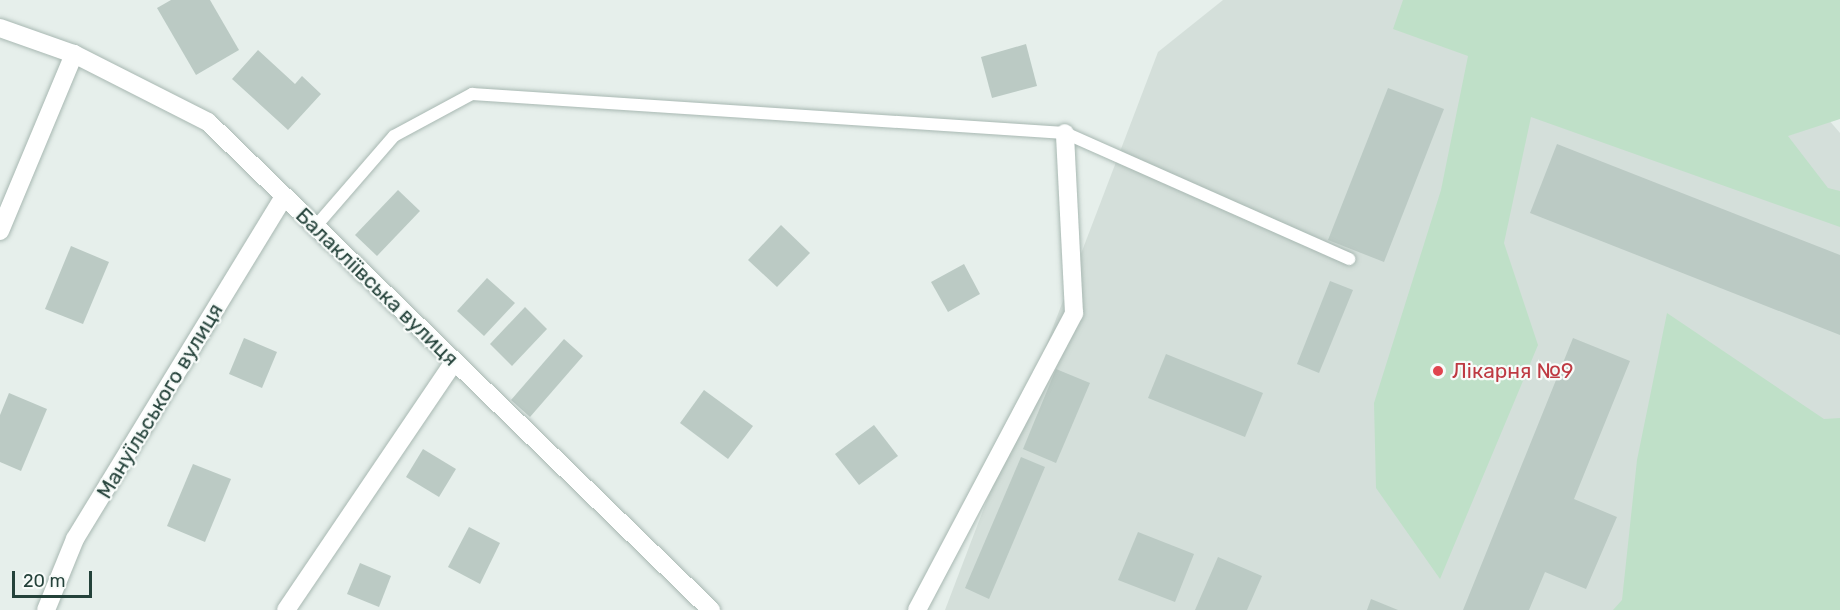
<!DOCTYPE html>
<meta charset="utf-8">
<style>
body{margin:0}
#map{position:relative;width:1840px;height:610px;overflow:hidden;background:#e6efeb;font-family:Rubik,sans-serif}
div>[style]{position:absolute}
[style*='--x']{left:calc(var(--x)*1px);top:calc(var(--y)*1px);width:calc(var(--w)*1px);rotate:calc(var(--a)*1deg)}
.built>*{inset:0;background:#d4dfda}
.green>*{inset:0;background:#bfe0c8}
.building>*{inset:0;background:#bbcac4}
.roads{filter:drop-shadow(0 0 2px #a8b8b2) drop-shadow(0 0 2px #a8b8b2)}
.service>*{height:12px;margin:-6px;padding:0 6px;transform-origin:6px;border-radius:6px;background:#fff}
.minor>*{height:18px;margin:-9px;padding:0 9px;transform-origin:9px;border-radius:9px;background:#fff}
.dots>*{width:16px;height:16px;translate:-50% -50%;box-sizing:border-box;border:3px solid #f7fbf9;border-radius:50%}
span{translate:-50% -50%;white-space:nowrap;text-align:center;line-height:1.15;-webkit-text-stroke:4.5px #f7fbf9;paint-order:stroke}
.street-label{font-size:21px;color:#24423a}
.health-label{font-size:21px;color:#be3a42}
.left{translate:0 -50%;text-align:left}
.scale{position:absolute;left:12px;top:571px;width:80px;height:27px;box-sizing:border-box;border:3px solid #24423a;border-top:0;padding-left:8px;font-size:18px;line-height:21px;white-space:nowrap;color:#24423a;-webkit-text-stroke:4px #f7fbf9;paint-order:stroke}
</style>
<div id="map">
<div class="built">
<i style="clip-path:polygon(1223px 0,1726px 0,1840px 133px,1840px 610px,945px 610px,1158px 52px)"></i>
</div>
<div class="green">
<i style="clip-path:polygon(1403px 0,1840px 0,1840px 119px,1788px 136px,1828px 188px,1840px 191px,1840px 227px,1531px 117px,1504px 243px,1538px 345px,1440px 579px,1376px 488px,1374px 403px,1441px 190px,1468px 56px,1393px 29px)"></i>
<i style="clip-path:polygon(1667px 313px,1824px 419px,1840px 418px,1840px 610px,1613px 610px,1622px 600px,1637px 460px)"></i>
</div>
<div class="building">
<i style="clip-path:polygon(171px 0,210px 0,239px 50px,196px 75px,157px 8px)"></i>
<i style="clip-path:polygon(1026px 44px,1037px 86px,992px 98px,981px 57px)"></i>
<i style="clip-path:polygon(258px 50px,295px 84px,302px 76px,321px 94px,288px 130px,232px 79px)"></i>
<i style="clip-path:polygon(1388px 88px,1444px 109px,1384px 262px,1328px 240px)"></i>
<i style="clip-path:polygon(1557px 144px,1840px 255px,1840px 335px,1530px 213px)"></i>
<i style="clip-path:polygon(398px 190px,420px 211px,377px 256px,355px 235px)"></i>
<i style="clip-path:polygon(781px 225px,810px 253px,777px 287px,748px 260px)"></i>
<i style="clip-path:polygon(71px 246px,109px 262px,83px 324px,45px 309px)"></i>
<i style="clip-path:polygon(964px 264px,980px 294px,948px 312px,931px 282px)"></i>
<i style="clip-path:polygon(487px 278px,515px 303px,484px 336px,457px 311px)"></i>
<i style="clip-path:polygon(1330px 281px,1353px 290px,1319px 373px,1297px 364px)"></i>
<i style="clip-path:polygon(525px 307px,547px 329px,512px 366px,490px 344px)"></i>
<i style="clip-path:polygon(244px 338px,277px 352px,262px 388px,229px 374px)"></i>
<i style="clip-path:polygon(1573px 338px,1630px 361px,1574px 499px,1617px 517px,1586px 589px,1545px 572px,1529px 610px,1463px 610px)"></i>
<i style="clip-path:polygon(564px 339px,583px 356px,530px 417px,511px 400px)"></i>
<i style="clip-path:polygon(1166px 354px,1263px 393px,1245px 437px,1148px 398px)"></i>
<i style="clip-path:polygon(1056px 369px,1090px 383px,1056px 463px,1023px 449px)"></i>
<i style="clip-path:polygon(704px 390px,753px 426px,728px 459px,680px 423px)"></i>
<i style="clip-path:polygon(9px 393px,47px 409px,21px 471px,0 462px,0 415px)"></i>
<i style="clip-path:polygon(874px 425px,898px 456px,859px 485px,835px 454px)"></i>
<i style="clip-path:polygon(423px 449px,456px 469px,439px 497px,406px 477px)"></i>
<i style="clip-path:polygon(1021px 457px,1045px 467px,989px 599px,965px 588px)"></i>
<i style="clip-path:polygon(193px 464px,231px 479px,205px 542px,167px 526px)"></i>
<i style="clip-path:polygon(469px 527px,500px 543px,480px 584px,448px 567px)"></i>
<i style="clip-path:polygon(1138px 532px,1194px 554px,1175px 602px,1118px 580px)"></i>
<i style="clip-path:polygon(1218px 557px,1262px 576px,1247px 610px,1195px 610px)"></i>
<i style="clip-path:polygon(360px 563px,391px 576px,379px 607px,347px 594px)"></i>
<i style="clip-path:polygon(1371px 599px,1398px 610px,1367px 610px)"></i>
</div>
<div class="roads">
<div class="service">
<i style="--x:316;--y:226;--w:119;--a:-49.1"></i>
<i style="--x:394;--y:136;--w:89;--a:-28.3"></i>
<i style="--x:472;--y:94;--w:594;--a:3.76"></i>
<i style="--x:1065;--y:133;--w:311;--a:23.9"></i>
</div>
<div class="minor">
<i style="--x:0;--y:28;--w:78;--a:19.4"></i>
<i style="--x:74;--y:54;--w:150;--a:26.9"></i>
<i style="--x:208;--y:122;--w:701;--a:44.13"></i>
<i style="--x:0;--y:231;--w:192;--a:-67.3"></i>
<i style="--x:46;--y:610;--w:77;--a:-67.8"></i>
<i style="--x:75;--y:539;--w:401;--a:-58.6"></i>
<i style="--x:286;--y:610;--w:300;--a:-55.9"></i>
<i style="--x:917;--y:610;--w:336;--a:-62.1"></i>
<i style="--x:1074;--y:313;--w:180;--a:-92.9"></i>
</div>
</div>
<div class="dots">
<i style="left:1438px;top:371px;background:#e0444e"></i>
</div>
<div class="street-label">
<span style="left:377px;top:287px;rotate:44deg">Балакліївська вулиця</span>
<span style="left:160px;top:401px;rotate:-59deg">Мануїльського вулиця</span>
</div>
<div class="health-label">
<span class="left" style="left:1452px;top:371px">Лікарня №9</span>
</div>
<div class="scale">20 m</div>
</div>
